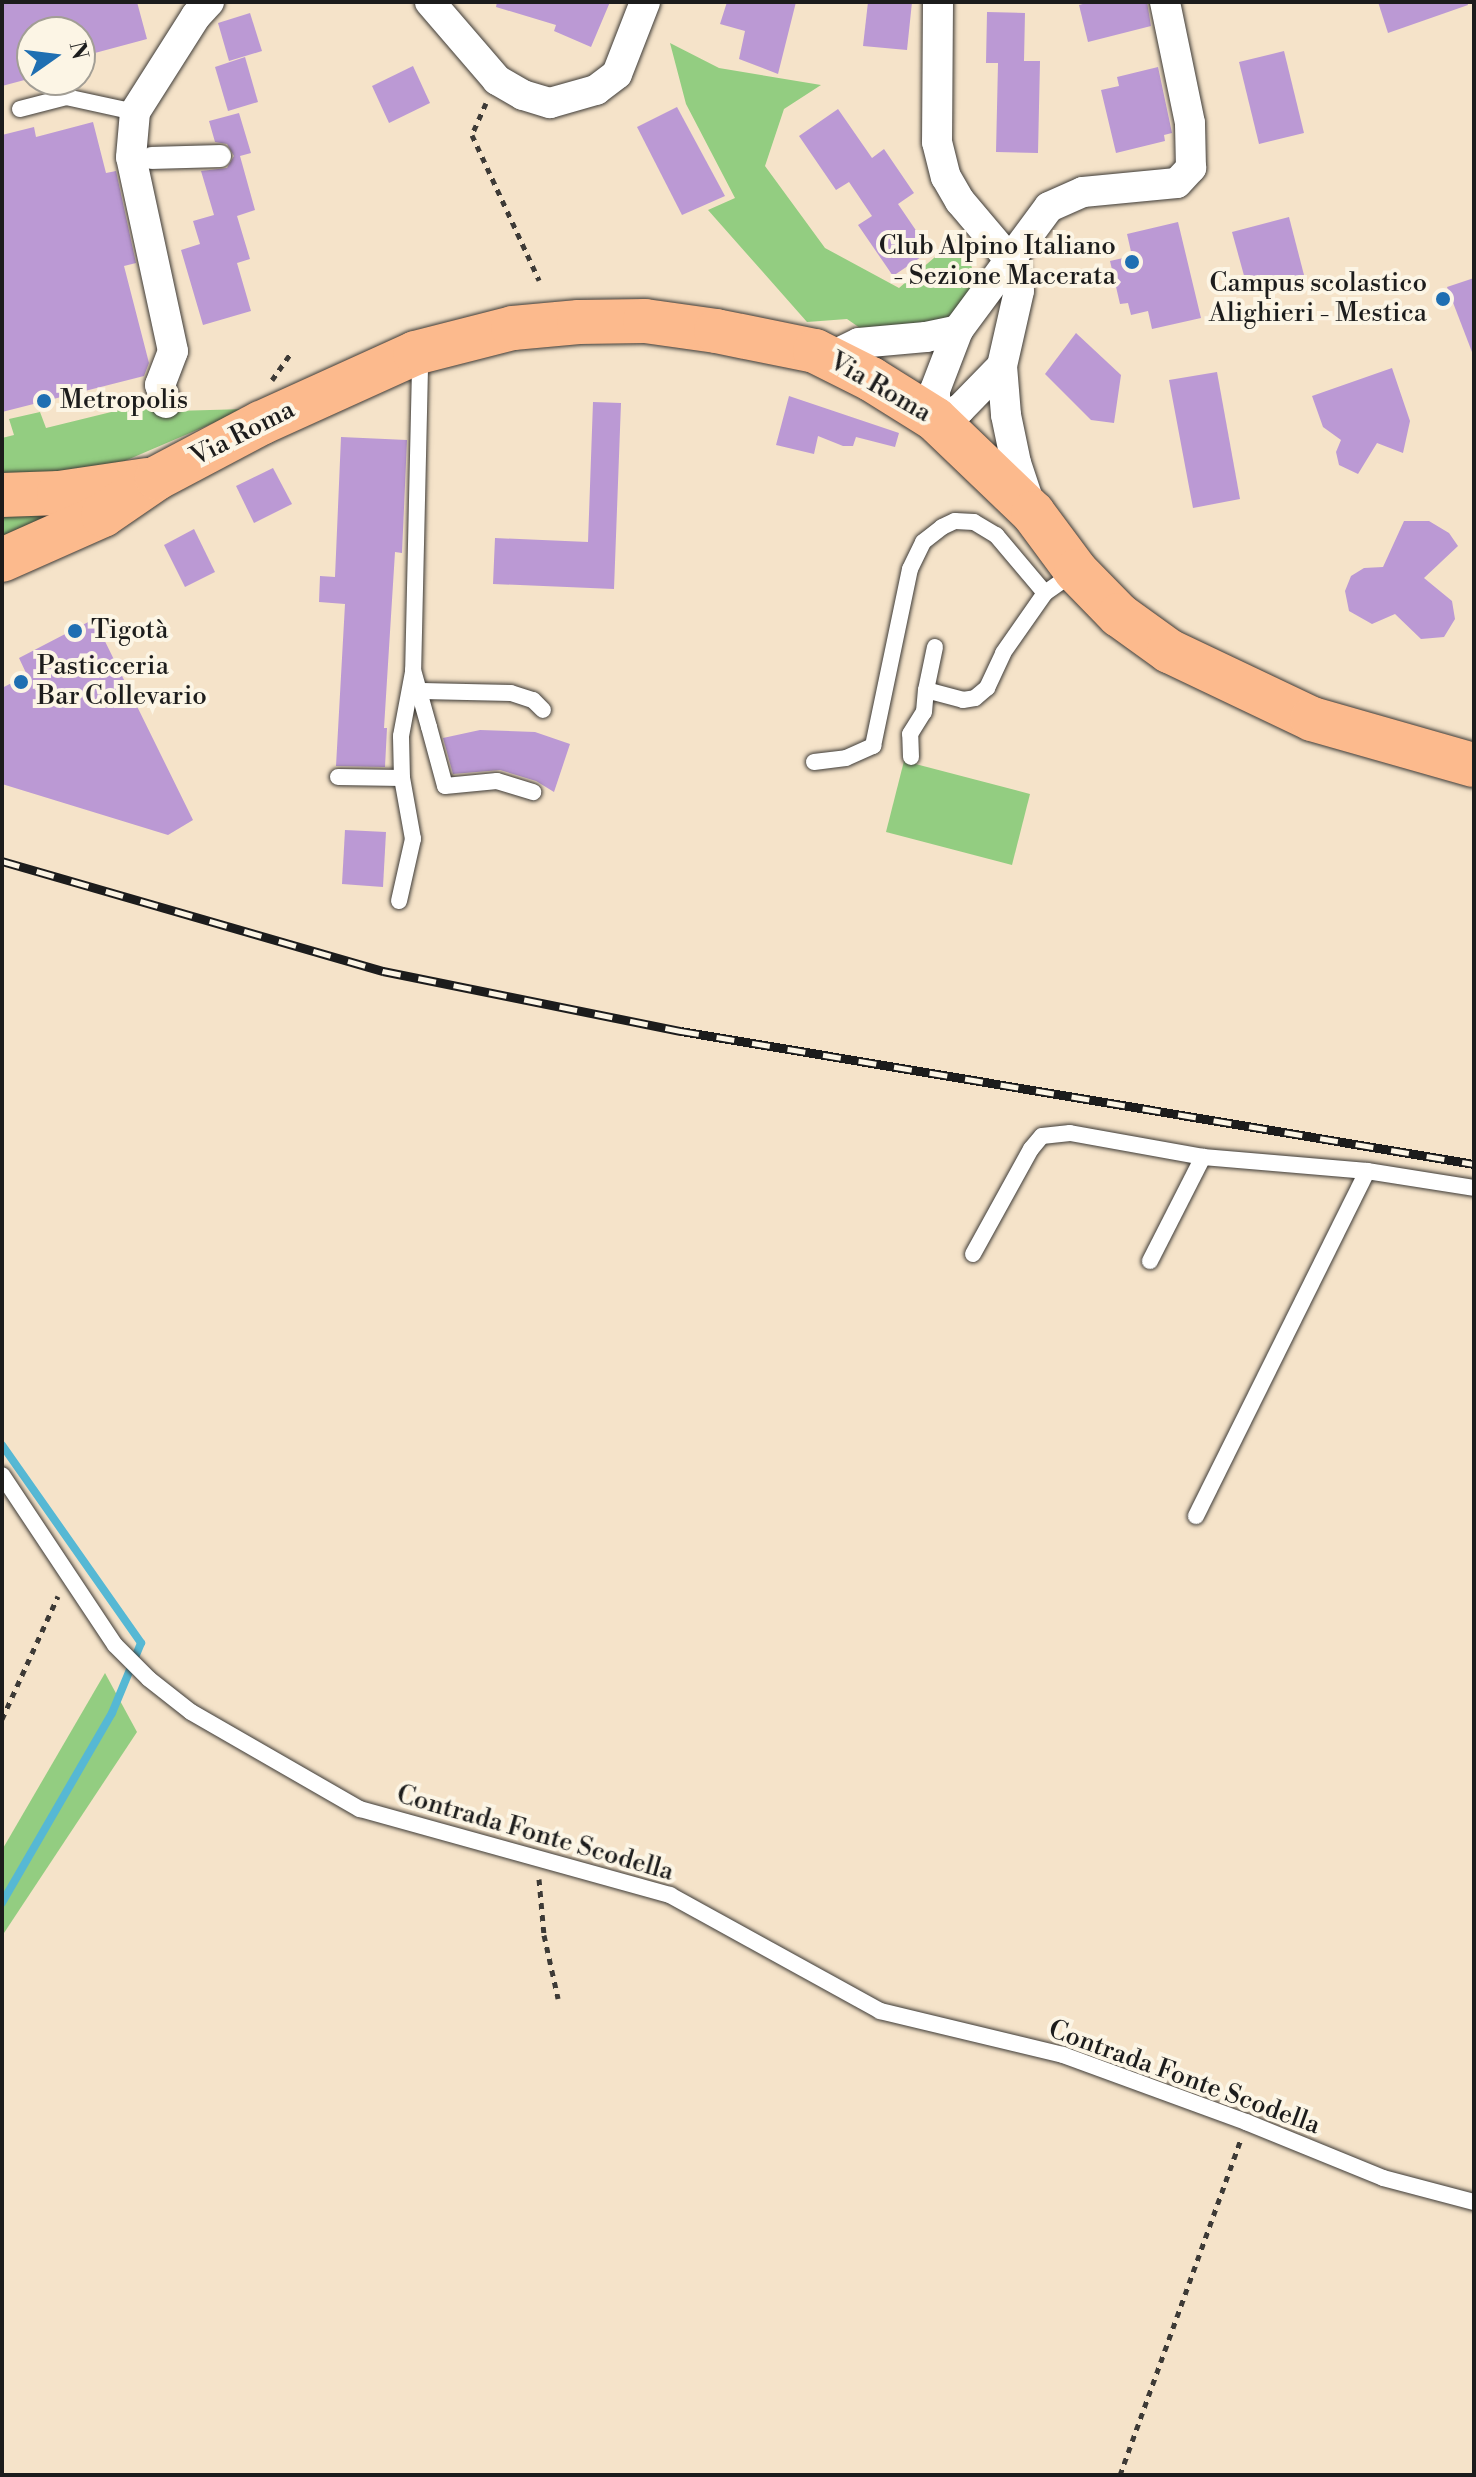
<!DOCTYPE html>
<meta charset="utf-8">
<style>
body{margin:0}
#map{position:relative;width:1476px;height:2477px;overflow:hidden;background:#f5e3c9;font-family:"Libre Bodoni",serif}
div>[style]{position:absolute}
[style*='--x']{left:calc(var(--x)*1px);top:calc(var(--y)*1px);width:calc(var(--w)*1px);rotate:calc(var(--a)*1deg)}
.green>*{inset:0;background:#93cd81}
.stream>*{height:8px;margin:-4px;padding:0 4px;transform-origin:4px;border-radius:4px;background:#56b8d4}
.building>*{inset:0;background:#bb99d4}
.path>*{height:5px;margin-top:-2.5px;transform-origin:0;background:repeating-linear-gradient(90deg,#3d3a36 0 6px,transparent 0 12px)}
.roads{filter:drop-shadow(0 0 2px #3d3a36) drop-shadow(0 0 2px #3d3a36)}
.service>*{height:16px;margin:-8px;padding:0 8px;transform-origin:8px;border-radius:8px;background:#fff}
.pedestrian>*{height:22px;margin:-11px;padding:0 11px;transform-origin:11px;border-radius:11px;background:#fff}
.minor>*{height:30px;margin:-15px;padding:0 15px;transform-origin:15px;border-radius:15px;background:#fff}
.primary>*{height:44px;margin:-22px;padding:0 22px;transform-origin:22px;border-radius:22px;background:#fcba8d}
.rail>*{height:9px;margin-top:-4.5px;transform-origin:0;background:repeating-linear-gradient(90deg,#fcf5e5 0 18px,#1c1c1c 0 36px);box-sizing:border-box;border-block:2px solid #1c1c1c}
.dots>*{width:22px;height:22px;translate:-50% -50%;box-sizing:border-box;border:4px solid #fcf5e5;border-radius:50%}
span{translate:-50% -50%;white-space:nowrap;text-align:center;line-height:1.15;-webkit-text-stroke:8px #fcf5e5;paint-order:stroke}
.poi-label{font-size:26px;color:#1c1c1c}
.right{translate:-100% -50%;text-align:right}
.left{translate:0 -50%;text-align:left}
.street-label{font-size:26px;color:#1c1c1c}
.frame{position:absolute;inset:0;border:4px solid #1c1c1c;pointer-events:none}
.north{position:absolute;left:16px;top:16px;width:80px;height:80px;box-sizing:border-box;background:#fcf5e5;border:2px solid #a29e95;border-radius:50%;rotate:76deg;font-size:22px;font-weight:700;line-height:32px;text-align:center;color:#1c1c1c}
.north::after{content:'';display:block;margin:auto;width:28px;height:36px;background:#1f6fb2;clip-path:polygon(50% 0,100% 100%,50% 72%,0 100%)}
</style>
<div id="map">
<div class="green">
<i style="clip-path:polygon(670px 43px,719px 68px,821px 85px,784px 109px,765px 166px,825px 248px,899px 288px,963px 233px,978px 292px,943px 321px,860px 328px,847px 319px,807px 322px,708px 210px,735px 198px,686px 104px)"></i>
<i style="clip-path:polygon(156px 401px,174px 411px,246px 409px,120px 463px,2px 484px,2px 438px,14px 435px,9px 419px,40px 412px,46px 428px)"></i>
<i style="clip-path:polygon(68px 505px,2px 541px,2px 508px)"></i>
<i style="clip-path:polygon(904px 761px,1030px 794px,1012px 865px,886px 832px)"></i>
<i style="clip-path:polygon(105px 1673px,137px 1732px,2px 1936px,2px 1850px)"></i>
</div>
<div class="stream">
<i style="--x:2;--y:1445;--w:242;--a:54.9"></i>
<i style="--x:141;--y:1643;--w:76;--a:112.5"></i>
<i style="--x:112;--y:1713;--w:220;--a:120.1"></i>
</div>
<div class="building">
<i style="clip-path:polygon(2px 2px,137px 2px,147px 39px,80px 57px,80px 32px,32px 32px,32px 78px,2px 86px)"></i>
<i style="clip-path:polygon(497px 2px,610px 2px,591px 47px,554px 31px,556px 25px,496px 7px)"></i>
<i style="clip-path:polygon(727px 2px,796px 2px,778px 74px,739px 59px,745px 31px,720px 24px)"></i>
<i style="clip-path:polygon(868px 2px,912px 2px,907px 50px,863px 46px)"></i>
<i style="clip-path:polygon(1090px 2px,1147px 2px,1151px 26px,1088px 42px,1079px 5px)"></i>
<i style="clip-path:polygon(1378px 2px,1467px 2px,1468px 5px,1388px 33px)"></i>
<i style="clip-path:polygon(987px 12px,1025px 13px,1024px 61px,1040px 61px,1038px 153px,996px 152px,998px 63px,986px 63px)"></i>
<i style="clip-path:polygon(250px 13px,262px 51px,229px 61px,218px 23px)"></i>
<i style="clip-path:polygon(1284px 51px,1304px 133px,1259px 144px,1239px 62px)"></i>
<i style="clip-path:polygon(245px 57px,258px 102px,228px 111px,215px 67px)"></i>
<i style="clip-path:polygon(413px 66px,430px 103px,389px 123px,372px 86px)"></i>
<i style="clip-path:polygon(1158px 67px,1172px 133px,1164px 135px,1165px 141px,1116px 153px,1101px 90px,1119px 86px,1117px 77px)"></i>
<i style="clip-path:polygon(677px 107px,725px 196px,682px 215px,637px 127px)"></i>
<i style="clip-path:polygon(838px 109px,872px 158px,884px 149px,914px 193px,898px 204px,930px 251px,893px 276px,858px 225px,872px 216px,849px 182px,836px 190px,799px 136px)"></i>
<i style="clip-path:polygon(239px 113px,251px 153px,240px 156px,255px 210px,237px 216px,250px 259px,237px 263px,251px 311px,203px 325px,181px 250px,200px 244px,193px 221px,214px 215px,201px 171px,227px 168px,234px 156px,227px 144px,215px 142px,209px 121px)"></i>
<i style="clip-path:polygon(93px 122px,106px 173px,116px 171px,136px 263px,124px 266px,149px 363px,144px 376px,2px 412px,2px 135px,34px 127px,36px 137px)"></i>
<i style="clip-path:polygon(1289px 217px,1304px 275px,1248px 290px,1232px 232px)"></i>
<i style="clip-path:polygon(1178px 222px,1201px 318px,1152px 329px,1148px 311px,1131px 315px,1128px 303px,1120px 304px,1110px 261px,1132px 256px,1127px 234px)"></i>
<i style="clip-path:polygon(1474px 278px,1474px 352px,1472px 352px,1447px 287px)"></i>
<i style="clip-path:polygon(1076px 333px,1121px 375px,1114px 423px,1091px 420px,1045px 374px)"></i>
<i style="clip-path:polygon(1392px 368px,1410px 421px,1403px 453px,1377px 443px,1358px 474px,1339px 465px,1336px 452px,1341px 440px,1323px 427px,1312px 396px)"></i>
<i style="clip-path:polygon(1217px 372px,1240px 499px,1193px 508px,1169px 380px)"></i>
<i style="clip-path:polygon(789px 396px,899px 433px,895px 447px,856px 437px,853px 446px,843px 446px,818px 436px,814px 454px,776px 445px)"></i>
<i style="clip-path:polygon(593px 402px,621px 403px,614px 589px,493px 584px,495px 538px,588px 542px)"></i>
<i style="clip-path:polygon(341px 437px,407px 440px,402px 553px,395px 552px,384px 728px,387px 728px,385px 767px,336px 766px,345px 604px,319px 602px,320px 576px,335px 577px)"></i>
<i style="clip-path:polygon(273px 468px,292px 504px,254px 523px,236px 486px)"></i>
<i style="clip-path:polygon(1404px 521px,1429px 521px,1449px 533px,1458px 546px,1424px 578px,1452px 601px,1455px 619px,1444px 637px,1421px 639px,1395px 614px,1372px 624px,1349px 611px,1345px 591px,1351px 576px,1364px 568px,1383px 567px)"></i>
<i style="clip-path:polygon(194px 529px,215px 572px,185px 587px,164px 545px)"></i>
<i style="clip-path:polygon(94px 619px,193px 820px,168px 835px,2px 784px,2px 688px,27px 675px,19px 658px)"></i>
<i style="clip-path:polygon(480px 730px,535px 732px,570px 744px,554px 792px,536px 781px,500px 770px,453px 774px,443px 738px)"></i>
<i style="clip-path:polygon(345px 830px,386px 832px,383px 887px,342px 884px)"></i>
</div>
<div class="path">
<i style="--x:486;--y:103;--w:35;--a:114"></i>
<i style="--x:472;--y:135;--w:160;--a:65.2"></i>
<i style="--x:272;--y:380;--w:35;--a:-55"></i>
<i style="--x:2;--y:1719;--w:135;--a:-65.5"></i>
<i style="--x:539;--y:1879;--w:56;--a:84.9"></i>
<i style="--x:544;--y:1935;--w:65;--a:77.5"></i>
<i style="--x:1120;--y:2475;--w:358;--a:-70.2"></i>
</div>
<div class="roads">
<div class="service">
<i style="--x:20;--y:109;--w:48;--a:-14.6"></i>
<i style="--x:66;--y:97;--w:71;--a:12.3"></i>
<i style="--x:416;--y:354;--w:15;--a:74"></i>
<i style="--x:420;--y:368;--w:302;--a:91.3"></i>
<i style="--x:413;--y:670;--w:59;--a:74.3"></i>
<i style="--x:429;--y:727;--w:61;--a:74.8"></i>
<i style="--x:445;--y:786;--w:52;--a:-5.5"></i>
<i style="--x:497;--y:781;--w:38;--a:17"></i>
<i style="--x:935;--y:647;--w:44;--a:101.8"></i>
<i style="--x:926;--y:690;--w:38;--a:15"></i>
<i style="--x:963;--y:700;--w:12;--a:-9"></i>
<i style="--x:975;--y:698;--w:16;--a:-40"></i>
<i style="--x:987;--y:688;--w:38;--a:-65"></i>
<i style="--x:1003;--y:653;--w:73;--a:-55"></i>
<i style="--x:422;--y:691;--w:89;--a:1.3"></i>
<i style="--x:511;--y:693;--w:23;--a:18"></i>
<i style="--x:533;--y:700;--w:14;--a:45"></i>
<i style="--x:911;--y:757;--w:23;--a:-92"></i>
<i style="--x:910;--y:734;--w:26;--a:-58"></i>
<i style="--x:924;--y:712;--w:22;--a:-85"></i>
<i style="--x:814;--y:762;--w:32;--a:-7"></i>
<i style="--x:846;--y:758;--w:30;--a:-24"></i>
<i style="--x:873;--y:746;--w:181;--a:-78.2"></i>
<i style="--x:910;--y:569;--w:30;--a:-64"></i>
<i style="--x:923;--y:542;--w:24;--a:-38"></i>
<i style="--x:942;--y:527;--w:14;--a:-25"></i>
<i style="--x:955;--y:521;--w:19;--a:3"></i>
<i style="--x:974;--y:522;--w:26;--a:31"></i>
<i style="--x:996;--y:535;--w:76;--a:49.8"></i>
<i style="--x:1045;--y:593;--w:37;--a:-35"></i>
<i style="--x:338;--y:777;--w:64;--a:0.9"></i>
<i style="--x:399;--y:901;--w:64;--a:-77.3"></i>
<i style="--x:413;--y:839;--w:62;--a:-100.2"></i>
<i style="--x:402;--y:778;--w:42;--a:-91.4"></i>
<i style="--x:401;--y:736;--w:65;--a:-79.4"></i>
<i style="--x:973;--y:1254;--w:120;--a:-61.1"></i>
<i style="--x:1031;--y:1149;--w:17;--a:-50"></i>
<i style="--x:1042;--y:1136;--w:28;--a:-6"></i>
<i style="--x:1070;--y:1133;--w:135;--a:10.2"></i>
<i style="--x:1203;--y:1157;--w:165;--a:4.9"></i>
<i style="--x:1367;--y:1171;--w:108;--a:9"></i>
<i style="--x:1150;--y:1261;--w:117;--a:-63"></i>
<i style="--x:2;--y:1475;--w:204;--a:56.4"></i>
<i style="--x:115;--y:1645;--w:48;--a:45"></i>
<i style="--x:149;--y:1679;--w:53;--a:38.2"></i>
<i style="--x:191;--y:1712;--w:195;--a:29.9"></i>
<i style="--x:360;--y:1809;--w:322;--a:15.5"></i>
<i style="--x:670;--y:1895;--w:240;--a:28.9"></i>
<i style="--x:880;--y:2011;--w:188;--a:13.5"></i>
<i style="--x:1063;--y:2055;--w:195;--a:20.1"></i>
<i style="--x:1246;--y:2122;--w:148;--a:22.2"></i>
<i style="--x:1383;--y:2178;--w:94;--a:14.8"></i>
<i style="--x:1196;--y:1516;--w:385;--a:-63.6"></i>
</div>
<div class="pedestrian">
<i style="--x:152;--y:158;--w:68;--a:-1.7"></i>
</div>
<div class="minor">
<i style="--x:430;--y:2;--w:103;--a:49.3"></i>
<i style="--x:497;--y:80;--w:30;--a:30"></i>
<i style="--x:523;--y:95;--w:28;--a:17"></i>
<i style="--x:550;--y:103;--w:48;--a:-15.8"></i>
<i style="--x:596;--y:90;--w:26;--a:-37"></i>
<i style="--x:617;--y:74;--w:77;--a:-68.7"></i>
<i style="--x:938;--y:2;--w:140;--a:90.4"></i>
<i style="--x:937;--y:142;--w:36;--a:76"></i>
<i style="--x:946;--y:177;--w:28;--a:60"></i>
<i style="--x:960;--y:201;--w:85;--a:49.8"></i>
<i style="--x:1015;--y:266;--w:25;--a:81"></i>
<i style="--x:1019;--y:291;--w:77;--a:102.8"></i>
<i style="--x:1002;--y:366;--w:49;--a:85.3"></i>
<i style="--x:1006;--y:415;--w:49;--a:78.2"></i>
<i style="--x:1016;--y:463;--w:44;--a:71.6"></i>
<i style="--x:830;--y:357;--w:32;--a:-26"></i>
<i style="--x:859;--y:343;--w:67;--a:-5.1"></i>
<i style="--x:926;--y:337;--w:33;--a:-12"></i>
<i style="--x:1002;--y:366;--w:60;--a:134.3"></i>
<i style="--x:960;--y:409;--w:27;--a:158"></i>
<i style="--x:935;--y:419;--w:29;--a:-90"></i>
<i style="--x:935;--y:390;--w:64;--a:-69"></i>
<i style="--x:958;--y:330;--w:153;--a:-53.5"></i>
<i style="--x:1049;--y:207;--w:37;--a:-24"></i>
<i style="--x:1083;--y:192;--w:94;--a:-5.5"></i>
<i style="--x:1177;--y:183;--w:21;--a:-47"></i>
<i style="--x:1191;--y:168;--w:45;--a:-91.3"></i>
<i style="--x:1190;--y:123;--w:124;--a:-101.7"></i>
<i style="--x:166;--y:403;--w:19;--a:-108"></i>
<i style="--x:160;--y:385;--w:36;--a:-69"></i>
<i style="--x:173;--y:351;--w:198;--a:-102.2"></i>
<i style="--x:131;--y:157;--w:45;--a:-84.9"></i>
<i style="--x:135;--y:112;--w:114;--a:-57.6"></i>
<i style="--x:196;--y:16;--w:19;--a:-47"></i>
</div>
<div class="primary">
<i style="--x:2;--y:495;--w:57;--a:-2"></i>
<i style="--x:59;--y:493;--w:89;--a:-8.4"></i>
<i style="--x:2;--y:560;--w:111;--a:-24"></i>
<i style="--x:103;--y:515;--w:65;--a:-34.4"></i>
<i style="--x:157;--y:478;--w:118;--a:-27.9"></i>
<i style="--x:261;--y:423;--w:169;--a:-24.4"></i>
<i style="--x:415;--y:353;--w:101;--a:-14.3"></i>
<i style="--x:513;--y:328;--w:66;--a:-5.2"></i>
<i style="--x:579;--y:322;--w:66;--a:-0.9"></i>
<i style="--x:645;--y:321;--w:72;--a:8"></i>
<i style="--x:716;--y:331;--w:101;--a:11.4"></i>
<i style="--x:815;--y:351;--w:63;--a:26.6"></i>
<i style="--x:871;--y:379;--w:75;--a:32"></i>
<i style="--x:935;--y:419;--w:136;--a:43.8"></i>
<i style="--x:1033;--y:513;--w:72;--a:53.4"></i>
<i style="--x:1076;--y:571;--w:62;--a:45.7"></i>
<i style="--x:1119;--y:615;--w:62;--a:35.8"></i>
<i style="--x:1169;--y:651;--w:158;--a:25.4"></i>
<i style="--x:1312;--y:719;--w:168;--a:15.9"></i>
</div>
</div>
<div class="rail">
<i style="--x:2;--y:861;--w:397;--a:16.1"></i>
<i style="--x:383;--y:971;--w:304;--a:11.4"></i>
<i style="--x:681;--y:1031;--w:804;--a:9.52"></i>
</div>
<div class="dots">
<i style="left:1132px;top:262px;background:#1f6fb2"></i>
<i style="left:1443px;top:299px;background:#1f6fb2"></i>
<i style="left:44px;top:401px;background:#1f6fb2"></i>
<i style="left:75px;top:631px;background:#1f6fb2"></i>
<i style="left:21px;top:682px;background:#1f6fb2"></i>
</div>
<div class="poi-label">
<span class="right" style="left:1116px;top:262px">Club Alpino Italiano<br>- Sezione Macerata</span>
<span class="right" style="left:1427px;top:299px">Campus scolastico<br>Alighieri - Mestica</span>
<span class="left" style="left:60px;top:401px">Metropolis</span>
<span class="left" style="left:91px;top:631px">Tigotà</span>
<span class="left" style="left:37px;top:682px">Pasticceria<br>Bar Collevario</span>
</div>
<div class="street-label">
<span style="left:880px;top:388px;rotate:30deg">Via Roma</span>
<span style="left:243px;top:434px;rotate:-27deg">Via Roma</span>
<span style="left:535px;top:1834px;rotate:16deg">Contrada Fonte Scodella</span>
<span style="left:1184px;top:2078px;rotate:20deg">Contrada Fonte Scodella</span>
</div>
<div class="frame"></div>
<div class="north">N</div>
</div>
